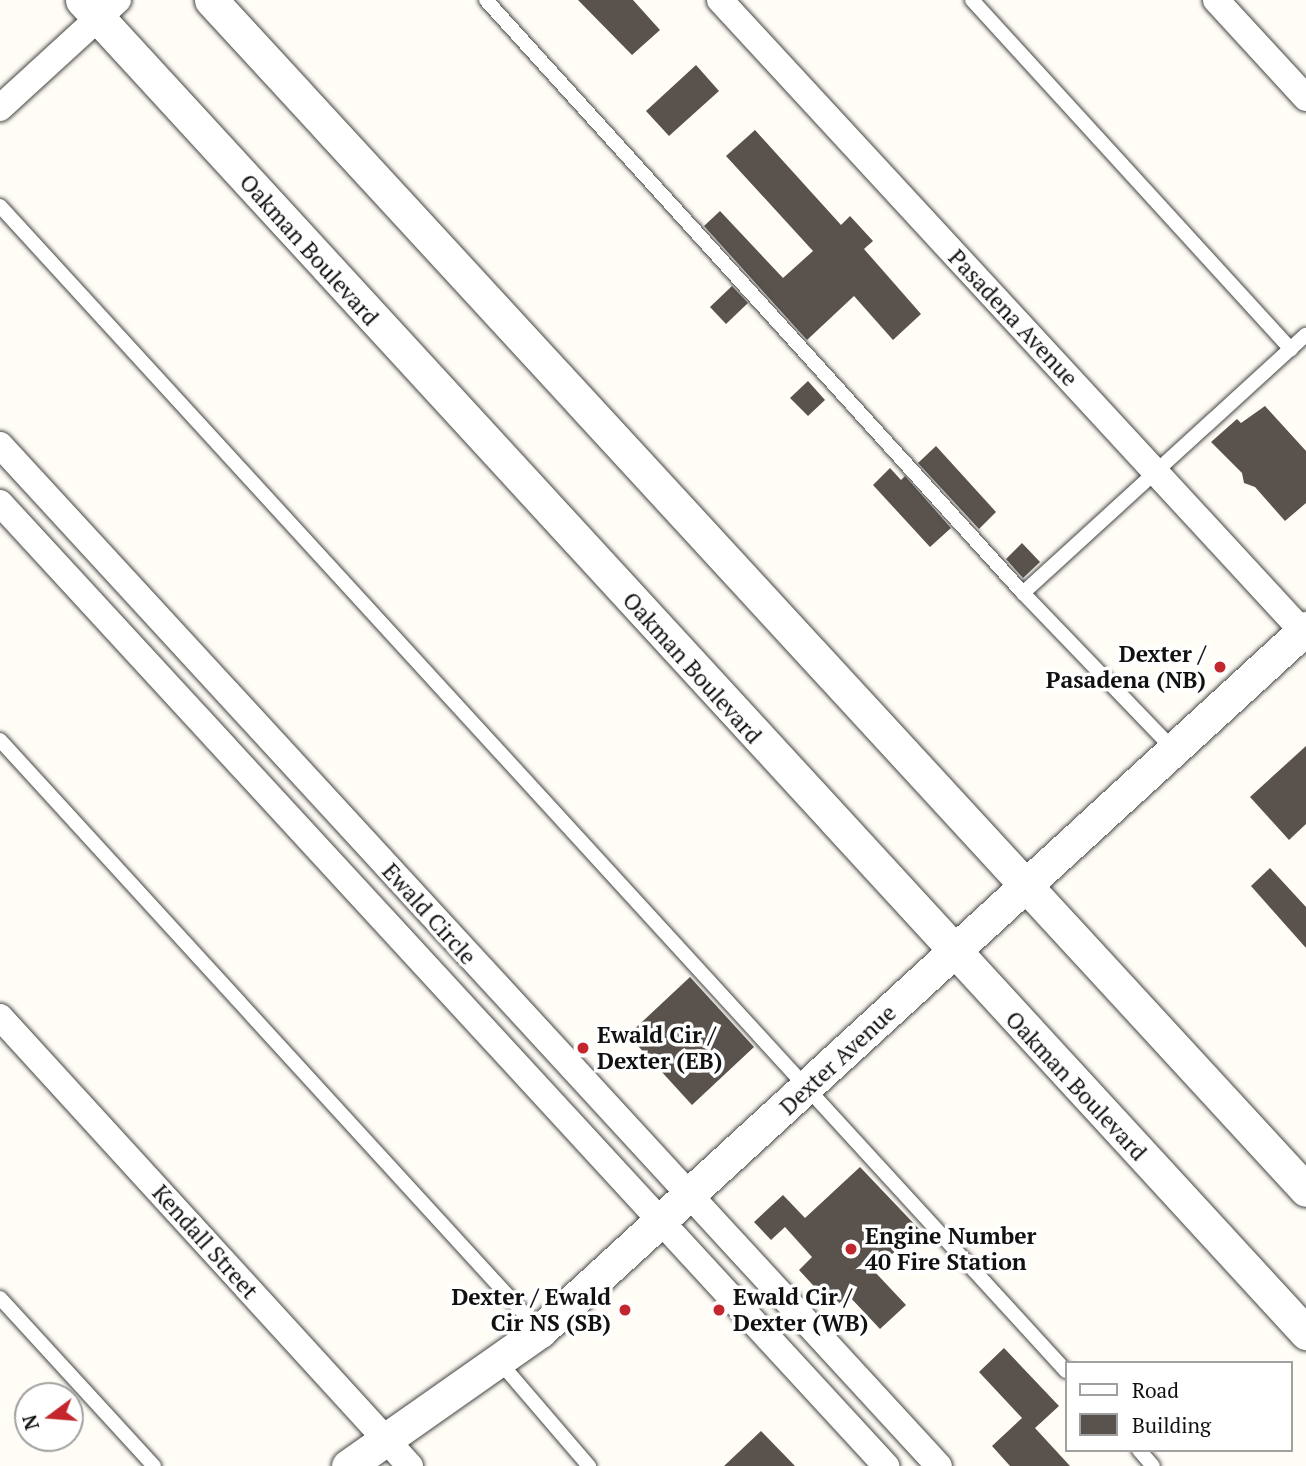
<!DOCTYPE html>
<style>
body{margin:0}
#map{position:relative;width:1306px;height:1466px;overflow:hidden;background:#fffdf5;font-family:"PT Serif",serif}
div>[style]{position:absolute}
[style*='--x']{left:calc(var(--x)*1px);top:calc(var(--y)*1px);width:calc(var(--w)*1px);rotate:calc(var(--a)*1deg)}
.building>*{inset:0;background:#5a524d}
.roads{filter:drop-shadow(0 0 2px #444) drop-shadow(0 0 2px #444)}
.service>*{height:14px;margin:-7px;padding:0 7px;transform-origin:7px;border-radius:7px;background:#fff}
.minor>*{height:26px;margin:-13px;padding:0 13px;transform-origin:13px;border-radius:13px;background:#fff}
.tertiary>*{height:33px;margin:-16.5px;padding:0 16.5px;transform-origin:16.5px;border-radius:16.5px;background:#fff}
.dots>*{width:19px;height:19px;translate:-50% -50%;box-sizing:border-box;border:4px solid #fff;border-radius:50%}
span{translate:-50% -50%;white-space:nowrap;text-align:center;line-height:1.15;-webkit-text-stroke:7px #fff;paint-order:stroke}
.street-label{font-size:23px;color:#111}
.poi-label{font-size:23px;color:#111;font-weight:700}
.right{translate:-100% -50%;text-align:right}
.left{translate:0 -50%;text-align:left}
.legend{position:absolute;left:1065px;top:1361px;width:228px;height:91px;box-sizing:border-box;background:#fff;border:2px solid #a0a0a0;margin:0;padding:9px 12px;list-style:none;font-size:21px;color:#111}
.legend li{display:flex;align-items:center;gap:14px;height:35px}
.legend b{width:35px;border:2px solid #a0a0a0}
.north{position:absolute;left:14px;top:1382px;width:70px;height:70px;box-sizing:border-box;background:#fff;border:2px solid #a0a0a0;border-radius:50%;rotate:254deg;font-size:19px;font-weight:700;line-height:28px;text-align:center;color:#111}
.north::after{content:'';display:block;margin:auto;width:24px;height:32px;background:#c4262e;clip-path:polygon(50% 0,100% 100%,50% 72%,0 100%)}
</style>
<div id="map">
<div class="building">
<i style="clip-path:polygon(578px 0,633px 0,660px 30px,632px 55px)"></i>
<i style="clip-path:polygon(696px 65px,719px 91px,669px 136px,646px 111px)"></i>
<i style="clip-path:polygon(755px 130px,841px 225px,850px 216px,873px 241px,864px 249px,921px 314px,893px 340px,854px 296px,807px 340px,704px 226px,720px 211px,783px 278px,813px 251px,726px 156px)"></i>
<i style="clip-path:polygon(732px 286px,748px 303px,726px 324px,710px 307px)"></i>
<i style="clip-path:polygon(808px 381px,825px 400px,808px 416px,790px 398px)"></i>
<i style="clip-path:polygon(1265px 406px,1306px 451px,1306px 503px,1285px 521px,1255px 487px,1244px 483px,1242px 473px,1211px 442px,1237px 419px,1241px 423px)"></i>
<i style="clip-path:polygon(936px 446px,996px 512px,979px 529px,918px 463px)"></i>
<i style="clip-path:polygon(890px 468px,901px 480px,905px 476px,951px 528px,930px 547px,873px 485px)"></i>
<i style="clip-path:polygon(1022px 543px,1040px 562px,1023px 578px,1006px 559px)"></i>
<i style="clip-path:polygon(1306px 746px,1306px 824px,1289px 840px,1250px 797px)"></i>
<i style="clip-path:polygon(1270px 868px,1306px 907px,1306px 948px,1251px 886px)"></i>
<i style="clip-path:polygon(690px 977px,754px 1047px,692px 1105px,628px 1035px)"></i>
<i style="clip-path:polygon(860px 1167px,919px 1229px,874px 1271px,906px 1305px,880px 1329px,848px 1295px,834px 1308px,799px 1270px,812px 1257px,785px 1227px,771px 1240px,754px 1222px,783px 1195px,805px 1218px)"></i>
<i style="clip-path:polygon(1004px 1348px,1059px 1406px,1035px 1428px,1070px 1466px,1010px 1466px,992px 1446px,1022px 1418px,979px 1372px)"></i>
<i style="clip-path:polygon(761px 1431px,795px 1466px,724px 1466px)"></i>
</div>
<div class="roads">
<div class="service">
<i style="--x:486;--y:0;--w:800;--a:47.84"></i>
<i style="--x:1023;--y:593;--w:218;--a:46.1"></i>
<i style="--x:972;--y:0;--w:473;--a:47.6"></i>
<i style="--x:0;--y:206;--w:1579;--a:47.54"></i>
<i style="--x:1023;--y:593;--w:383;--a:-42.4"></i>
<i style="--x:0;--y:740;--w:801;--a:47.58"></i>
<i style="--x:0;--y:1298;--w:228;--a:47.5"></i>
<i style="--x:498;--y:1360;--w:140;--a:49.4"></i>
<i style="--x:1139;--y:1450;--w:21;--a:49"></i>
</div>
<div class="minor">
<i style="--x:720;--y:0;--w:864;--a:47.3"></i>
<i style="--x:1216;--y:0;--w:133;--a:47.4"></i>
<i style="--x:0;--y:108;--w:160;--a:-42.5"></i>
<i style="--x:0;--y:445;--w:1387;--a:47.4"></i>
<i style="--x:0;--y:503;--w:1309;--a:47.38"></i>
<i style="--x:0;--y:1017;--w:608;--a:47.6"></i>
</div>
<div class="tertiary">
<i style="--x:82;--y:0;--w:1810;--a:47.44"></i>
<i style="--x:211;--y:0;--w:1617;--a:47.38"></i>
<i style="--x:348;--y:1466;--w:235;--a:-35.1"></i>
<i style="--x:540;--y:1331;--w:1040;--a:-42.54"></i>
</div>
</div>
<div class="dots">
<i style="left:1220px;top:667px;background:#c4262e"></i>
<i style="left:583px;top:1048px;background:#c4262e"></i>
<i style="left:851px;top:1249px;background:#c4262e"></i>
<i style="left:625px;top:1310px;background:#c4262e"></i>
<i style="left:719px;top:1310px;background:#c4262e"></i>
</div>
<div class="street-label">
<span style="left:309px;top:250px;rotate:48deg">Oakman Boulevard</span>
<span style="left:1013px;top:318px;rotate:47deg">Pasadena Avenue</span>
<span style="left:692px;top:668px;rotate:48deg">Oakman Boulevard</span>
<span style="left:429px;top:914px;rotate:48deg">Ewald Circle</span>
<span style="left:838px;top:1060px;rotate:-43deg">Dexter Avenue</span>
<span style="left:1076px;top:1086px;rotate:47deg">Oakman Boulevard</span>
<span style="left:205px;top:1242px;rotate:48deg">Kendall Street</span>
</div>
<div class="poi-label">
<span class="right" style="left:1206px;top:667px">Dexter /<br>Pasadena (NB)</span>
<span class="left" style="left:597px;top:1048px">Ewald Cir /<br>Dexter (EB)</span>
<span class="left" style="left:865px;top:1249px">Engine Number<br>40 Fire Station</span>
<span class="right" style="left:611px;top:1310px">Dexter / Ewald<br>Cir NS (SB)</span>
<span class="left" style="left:733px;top:1310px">Ewald Cir /<br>Dexter (WB)</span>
</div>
<ul class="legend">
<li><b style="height:9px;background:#fff"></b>Road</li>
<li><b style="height:19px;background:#5a524d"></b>Building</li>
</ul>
<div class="north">N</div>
</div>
